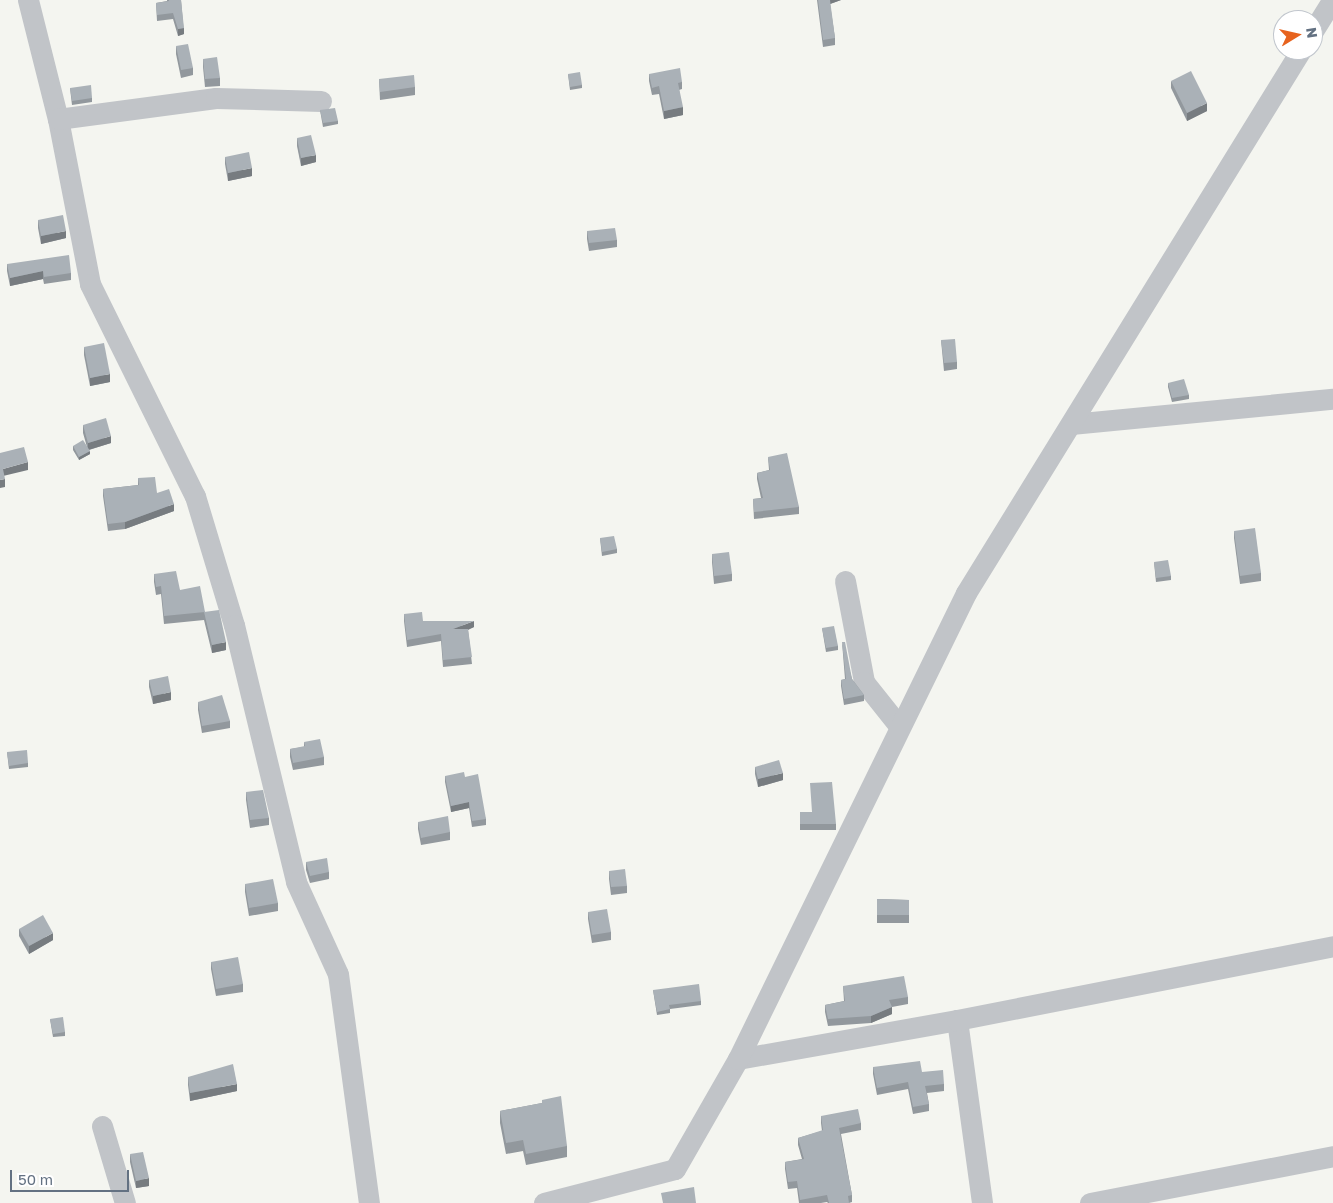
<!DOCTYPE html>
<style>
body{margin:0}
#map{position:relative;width:1333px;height:1203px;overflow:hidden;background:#f4f5f0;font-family:"Golos Text",sans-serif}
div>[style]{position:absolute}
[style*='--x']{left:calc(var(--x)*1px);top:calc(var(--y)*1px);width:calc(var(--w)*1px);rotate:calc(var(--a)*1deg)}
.minor>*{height:21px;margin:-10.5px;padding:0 10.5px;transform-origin:10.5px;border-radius:10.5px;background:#c1c4c8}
.wall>*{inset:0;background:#92989d}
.shaded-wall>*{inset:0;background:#777c80}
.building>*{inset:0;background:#aab1b7}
span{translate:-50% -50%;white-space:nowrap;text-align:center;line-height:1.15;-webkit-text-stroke:5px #fff;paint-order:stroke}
.north{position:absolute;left:1273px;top:10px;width:50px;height:50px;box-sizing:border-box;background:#fff;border:1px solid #c1c6cd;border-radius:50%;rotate:81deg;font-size:14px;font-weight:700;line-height:20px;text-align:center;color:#637182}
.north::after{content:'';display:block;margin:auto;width:18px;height:22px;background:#e7631e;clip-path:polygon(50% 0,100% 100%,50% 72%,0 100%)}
.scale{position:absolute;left:10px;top:1170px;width:119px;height:22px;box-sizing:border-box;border:2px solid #637182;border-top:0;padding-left:6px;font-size:15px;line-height:18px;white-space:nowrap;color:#637182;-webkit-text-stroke:4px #fff;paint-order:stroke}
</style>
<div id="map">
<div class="minor">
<i style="--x:28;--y:0;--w:123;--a:75.9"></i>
<i style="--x:58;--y:119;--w:168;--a:79"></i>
<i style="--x:90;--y:284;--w:237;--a:63.7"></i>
<i style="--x:195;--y:496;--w:135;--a:73.2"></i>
<i style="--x:234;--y:625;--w:264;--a:76.4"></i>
<i style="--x:296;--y:882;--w:101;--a:65.5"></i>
<i style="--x:338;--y:974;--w:231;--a:82.3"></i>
<i style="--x:1313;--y:31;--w:36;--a:-58"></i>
<i style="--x:58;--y:119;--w:159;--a:-7.6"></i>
<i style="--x:216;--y:98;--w:105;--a:1.6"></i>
<i style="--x:1071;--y:424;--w:263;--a:-5.5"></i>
<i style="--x:845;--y:581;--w:103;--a:79.3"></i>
<i style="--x:864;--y:682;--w:56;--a:51.5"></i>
<i style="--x:957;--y:1020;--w:185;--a:82.2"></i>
<i style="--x:738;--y:1059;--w:222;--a:-10.1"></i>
<i style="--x:957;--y:1020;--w:383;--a:-11.1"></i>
<i style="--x:102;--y:1126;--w:80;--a:73.4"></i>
<i style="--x:544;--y:1203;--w:135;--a:-14.5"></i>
<i style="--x:675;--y:1169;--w:127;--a:-60.2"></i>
<i style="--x:738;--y:1059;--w:519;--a:-63.93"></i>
<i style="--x:966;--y:593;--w:638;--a:-58.33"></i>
<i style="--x:1090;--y:1203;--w:248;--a:-10.9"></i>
</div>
<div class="wall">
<i style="clip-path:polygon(167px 0,181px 0,184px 34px,178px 36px,173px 19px,157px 21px,156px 3px,167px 1px)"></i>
<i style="clip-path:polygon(817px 0,841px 0,830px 4px,835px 38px,835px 45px,823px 47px)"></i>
<i style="clip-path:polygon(176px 46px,193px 68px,193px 75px,181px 78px,176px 54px)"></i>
<i style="clip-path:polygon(203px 59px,220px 78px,220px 86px,205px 87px,203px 67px)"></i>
<i style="clip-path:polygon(568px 74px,582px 85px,582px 88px,570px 90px)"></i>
<i style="clip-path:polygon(649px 74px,682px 82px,682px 89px,679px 90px,683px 115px,664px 119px,659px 94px,652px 95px,649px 81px)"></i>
<i style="clip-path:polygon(379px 79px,415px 87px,415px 95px,380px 100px)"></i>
<i style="clip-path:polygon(1171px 81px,1207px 111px,1187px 121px,1171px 88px)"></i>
<i style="clip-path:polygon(70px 88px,92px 98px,92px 102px,72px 105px)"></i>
<i style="clip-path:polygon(320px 110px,338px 121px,338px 124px,323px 127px)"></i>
<i style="clip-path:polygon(297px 138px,316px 162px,301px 166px,297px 146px)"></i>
<i style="clip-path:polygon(225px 157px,252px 176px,228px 181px,225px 164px)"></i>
<i style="clip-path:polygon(38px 220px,66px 238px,41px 244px,38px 228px)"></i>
<i style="clip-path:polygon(587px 231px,617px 240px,617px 247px,589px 251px,587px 239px)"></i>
<i style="clip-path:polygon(7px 264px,71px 273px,71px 280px,44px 284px,43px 279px,10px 286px,7px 271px)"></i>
<i style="clip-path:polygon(941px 340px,957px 362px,957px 369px,944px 371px)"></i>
<i style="clip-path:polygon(84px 347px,110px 382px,90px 386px,84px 355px)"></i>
<i style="clip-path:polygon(1168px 383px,1189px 395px,1189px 399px,1172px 402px,1168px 387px)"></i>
<i style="clip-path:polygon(83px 425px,111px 443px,89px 450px,90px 454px,79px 460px,73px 450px,73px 446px,87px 447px,83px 433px)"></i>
<i style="clip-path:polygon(768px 457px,799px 507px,799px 514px,754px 519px,753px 499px,761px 498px,757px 479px,757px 473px,769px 470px)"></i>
<i style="clip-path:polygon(138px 478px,174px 511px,125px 529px,108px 531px,103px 496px,103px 489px,138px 485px)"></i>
<i style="clip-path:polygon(1234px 531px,1261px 573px,1261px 581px,1240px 584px,1234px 538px)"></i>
<i style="clip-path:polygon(600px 538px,617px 549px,617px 553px,602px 556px)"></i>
<i style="clip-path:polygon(712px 554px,732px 574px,732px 581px,714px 584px,712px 562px)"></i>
<i style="clip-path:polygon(1154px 562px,1171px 576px,1171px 580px,1156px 582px)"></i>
<i style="clip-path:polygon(154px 574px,180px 590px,205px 612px,226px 650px,212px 653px,204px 620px,164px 624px,161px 594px,156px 595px,154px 582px)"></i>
<i style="clip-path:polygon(404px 614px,423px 621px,474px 627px,468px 630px,472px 664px,443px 667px,441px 641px,407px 647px,404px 621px)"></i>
<i style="clip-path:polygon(822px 628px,838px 646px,838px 650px,826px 652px)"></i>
<i style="clip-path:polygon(842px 642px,852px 679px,864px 695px,864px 701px,844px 705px,841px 686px,841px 680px,845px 679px)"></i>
<i style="clip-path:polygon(149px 680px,171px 700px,153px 704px,149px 687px)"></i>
<i style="clip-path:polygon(198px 702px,230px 721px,230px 728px,202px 733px,198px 710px)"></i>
<i style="clip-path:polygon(304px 742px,324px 757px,324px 765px,293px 770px,290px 757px,290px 749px,304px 747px)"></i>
<i style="clip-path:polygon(7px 752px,28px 763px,28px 767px,9px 769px)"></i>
<i style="clip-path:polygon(755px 767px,783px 780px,758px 787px,755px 774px)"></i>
<i style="clip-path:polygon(445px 776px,465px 777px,486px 819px,486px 825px,472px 827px,469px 808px,451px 812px,445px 782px)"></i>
<i style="clip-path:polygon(246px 792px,269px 818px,269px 825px,250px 828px,246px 800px)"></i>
<i style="clip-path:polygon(800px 812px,836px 824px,836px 830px,800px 830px)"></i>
<i style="clip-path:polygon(418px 822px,450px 832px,450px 840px,421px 845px,418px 829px)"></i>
<i style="clip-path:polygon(306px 862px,329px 872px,329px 879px,310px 883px,306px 870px)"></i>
<i style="clip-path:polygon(609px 871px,627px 886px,627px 893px,611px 895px,609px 879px)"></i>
<i style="clip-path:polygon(245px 884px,278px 903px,278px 911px,249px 916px,245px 892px)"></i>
<i style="clip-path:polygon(877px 899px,909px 900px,909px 923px,877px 923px)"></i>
<i style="clip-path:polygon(588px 912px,611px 932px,611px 940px,592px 943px,588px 919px)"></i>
<i style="clip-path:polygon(19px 929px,53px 940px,29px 954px,19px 936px)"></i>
<i style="clip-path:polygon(211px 962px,243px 984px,243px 992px,216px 996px,211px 969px)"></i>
<i style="clip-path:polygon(843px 986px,908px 997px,908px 1004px,892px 1007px,892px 1014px,871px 1023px,828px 1026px,825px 1012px,825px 1005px,844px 1001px)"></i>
<i style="clip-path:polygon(653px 990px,701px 1001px,701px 1005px,670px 1009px,670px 1013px,657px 1015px)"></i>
<i style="clip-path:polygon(50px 1019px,65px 1032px,65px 1036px,53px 1037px)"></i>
<i style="clip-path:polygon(873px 1067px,922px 1072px,944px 1084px,944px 1091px,927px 1093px,929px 1104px,929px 1111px,913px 1114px,908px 1089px,877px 1095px,873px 1074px)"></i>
<i style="clip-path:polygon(188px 1077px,237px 1091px,190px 1101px,188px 1085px)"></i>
<i style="clip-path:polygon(542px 1100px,567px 1146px,567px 1157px,526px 1165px,523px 1151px,506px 1154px,500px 1123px,500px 1111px,542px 1103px)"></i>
<i style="clip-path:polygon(821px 1116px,861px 1123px,861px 1130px,841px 1134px,852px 1195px,852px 1202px,849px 1203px,828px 1203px,827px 1202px,821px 1203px,799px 1203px,797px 1188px,788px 1189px,785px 1169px,785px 1162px,802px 1159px,798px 1145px,798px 1138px,822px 1131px,821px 1123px)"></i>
<i style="clip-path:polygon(130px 1154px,149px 1186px,136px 1188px,130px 1162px)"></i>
</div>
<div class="shaded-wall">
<i style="clip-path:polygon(830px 0,841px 0,830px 4px)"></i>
<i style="clip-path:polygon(184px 28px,184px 34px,178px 36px,178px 29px)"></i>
<i style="clip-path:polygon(1207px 103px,1207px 111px,1187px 121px,1187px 113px)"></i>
<i style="clip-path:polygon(683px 107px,683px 115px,664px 119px,664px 111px)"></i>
<i style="clip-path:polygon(316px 155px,316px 162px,301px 166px,301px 158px)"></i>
<i style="clip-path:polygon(252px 168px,252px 176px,228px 181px,228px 173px)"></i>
<i style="clip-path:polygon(66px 231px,66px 238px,41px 244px,41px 236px)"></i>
<i style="clip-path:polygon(43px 271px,43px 279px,10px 286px,10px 278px)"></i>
<i style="clip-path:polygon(110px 374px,110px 382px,90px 386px,90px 378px)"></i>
<i style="clip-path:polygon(111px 436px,111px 443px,88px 450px,88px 443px)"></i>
<i style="clip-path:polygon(90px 451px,90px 454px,79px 460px,79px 457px)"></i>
<i style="clip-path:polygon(28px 462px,28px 470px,3px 476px,3px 469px)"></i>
<i style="clip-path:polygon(5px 479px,5px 487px,0 488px,0 480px)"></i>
<i style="clip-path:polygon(174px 504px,174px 511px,125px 529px,125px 522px)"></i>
<i style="clip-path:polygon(474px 621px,474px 627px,453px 636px,453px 629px)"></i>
<i style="clip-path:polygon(226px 642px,226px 650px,212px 653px,212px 645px)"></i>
<i style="clip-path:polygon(171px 692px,171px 700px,153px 704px,153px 696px)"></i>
<i style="clip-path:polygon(783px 773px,783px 780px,758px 787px,758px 779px)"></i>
<i style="clip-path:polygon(469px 802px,469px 808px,451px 812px,451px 806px)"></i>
<i style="clip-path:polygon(53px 933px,53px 940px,29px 954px,29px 946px)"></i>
<i style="clip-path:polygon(892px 1007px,892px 1014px,871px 1023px,871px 1016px)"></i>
<i style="clip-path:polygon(237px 1084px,237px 1091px,190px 1101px,190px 1093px)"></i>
<i style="clip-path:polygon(149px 1178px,149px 1186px,136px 1188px,136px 1181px)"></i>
</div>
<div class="building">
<i style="clip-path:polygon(169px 0,181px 0,184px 28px,178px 29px,173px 13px,157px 15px,156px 3px,169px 1px)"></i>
<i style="clip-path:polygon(818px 0,830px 0,835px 38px,823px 40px)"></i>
<i style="clip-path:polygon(188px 44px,193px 68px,181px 70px,176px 46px)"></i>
<i style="clip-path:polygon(217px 57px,220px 78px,205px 79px,203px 59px)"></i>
<i style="clip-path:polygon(680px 68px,682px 82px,678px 83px,683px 107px,664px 111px,659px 86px,652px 88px,649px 74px)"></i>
<i style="clip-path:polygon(1191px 71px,1207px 103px,1187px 113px,1171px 81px)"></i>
<i style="clip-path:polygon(580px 72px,582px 85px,570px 87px,568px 74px)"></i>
<i style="clip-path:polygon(414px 75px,415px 87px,380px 92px,379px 79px)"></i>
<i style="clip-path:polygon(91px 85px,92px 98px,72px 101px,70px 88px)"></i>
<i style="clip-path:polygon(335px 108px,338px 121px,323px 123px,320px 110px)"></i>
<i style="clip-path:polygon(311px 135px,316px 155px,301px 158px,297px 138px)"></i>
<i style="clip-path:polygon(249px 152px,252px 168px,228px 173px,225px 157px)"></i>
<i style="clip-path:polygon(63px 215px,66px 231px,41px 236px,38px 220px)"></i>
<i style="clip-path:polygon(615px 228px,617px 240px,589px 243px,587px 231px)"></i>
<i style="clip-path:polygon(69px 255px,71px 273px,44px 277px,43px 271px,10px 278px,7px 264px)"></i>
<i style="clip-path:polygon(955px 339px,957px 362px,944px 363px,941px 340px)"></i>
<i style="clip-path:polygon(104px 343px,110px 374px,90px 378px,84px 347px)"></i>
<i style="clip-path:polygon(1184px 379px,1189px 395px,1172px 398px,1168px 383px)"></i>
<i style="clip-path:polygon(106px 418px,111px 436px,88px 443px,83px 425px)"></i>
<i style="clip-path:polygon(83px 440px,90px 451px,79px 457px,73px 446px)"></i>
<i style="clip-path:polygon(24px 447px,28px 462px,3px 469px,5px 479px,0 480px,0 453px)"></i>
<i style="clip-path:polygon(787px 453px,799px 507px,754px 512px,753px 499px,763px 498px,757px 473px,770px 470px,768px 457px)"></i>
<i style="clip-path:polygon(155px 477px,157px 493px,169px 489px,174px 504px,125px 522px,108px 524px,103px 489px,139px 485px,138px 478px)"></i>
<i style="clip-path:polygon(1255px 528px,1261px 573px,1240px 576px,1234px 531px)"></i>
<i style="clip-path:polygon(614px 536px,617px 549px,602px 552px,600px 538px)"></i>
<i style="clip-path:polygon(729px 552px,732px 574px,714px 576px,712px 554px)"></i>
<i style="clip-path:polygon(1168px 560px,1171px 576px,1156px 578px,1154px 562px)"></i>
<i style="clip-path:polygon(176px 571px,180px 590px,200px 586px,205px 612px,164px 616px,161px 586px,156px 587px,154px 574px)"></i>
<i style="clip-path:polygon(219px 610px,226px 642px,212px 645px,204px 612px)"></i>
<i style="clip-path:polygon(422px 612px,423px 621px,474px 621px,453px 629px,468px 629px,472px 657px,443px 660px,441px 634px,407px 640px,404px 614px)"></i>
<i style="clip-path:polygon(834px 626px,838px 646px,826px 648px,822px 628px)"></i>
<i style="clip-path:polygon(842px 642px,845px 642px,852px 679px,864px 695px,844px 699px,841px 680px,846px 679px)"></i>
<i style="clip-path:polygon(168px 676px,171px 692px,153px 696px,149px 680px)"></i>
<i style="clip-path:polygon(222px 695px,230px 721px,202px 726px,198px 702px)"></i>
<i style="clip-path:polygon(320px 739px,324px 757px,293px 763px,290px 749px,305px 746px,304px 742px)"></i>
<i style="clip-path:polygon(27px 750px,28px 763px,9px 766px,7px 752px)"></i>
<i style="clip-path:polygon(779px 760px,783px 773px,758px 779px,755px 767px)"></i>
<i style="clip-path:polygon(464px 772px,465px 777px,478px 774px,486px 819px,472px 821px,469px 802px,451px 806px,445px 776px)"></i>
<i style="clip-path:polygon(832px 782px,836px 824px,800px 824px,800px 812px,812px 812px,810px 783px)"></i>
<i style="clip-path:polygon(263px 790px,269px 818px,250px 820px,246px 792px)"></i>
<i style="clip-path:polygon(448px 816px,450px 832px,421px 838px,418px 822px)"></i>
<i style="clip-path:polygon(327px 858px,329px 872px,310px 876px,306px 862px)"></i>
<i style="clip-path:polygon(625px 869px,627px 886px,611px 887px,609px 871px)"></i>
<i style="clip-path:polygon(273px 879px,278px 903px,249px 908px,245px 884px)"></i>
<i style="clip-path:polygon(877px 899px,909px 900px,909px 915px,877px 915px)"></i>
<i style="clip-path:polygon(607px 909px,611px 932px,592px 935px,588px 912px)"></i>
<i style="clip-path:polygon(43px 915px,53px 933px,29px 946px,19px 929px)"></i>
<i style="clip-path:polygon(238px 957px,243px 984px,216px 989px,211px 962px)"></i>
<i style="clip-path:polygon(904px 976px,908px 997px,889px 1000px,892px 1007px,871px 1016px,828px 1019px,825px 1005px,845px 1001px,843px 986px)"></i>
<i style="clip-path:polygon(699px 984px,701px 1001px,669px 1005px,670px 1009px,657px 1012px,653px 990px)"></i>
<i style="clip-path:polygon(63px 1017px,65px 1032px,53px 1034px,50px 1019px)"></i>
<i style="clip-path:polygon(920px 1061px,922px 1072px,943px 1070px,944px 1084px,925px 1086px,929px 1104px,913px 1107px,908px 1082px,877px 1088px,873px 1067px)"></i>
<i style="clip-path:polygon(233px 1064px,237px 1084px,190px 1093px,188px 1077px)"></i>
<i style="clip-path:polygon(561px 1096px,567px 1146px,526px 1154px,523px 1140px,506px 1143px,500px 1111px,542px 1103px,542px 1100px)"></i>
<i style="clip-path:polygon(858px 1109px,861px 1123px,839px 1128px,852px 1195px,848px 1196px,849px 1203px,829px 1203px,827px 1195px,800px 1200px,797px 1181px,788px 1182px,785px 1162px,804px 1159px,798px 1138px,823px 1130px,821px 1116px)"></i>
<i style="clip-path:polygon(143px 1152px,149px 1178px,136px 1181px,130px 1154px)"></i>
<i style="clip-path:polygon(694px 1187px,696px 1203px,663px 1203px,661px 1193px)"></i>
</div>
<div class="north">N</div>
<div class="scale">50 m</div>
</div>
